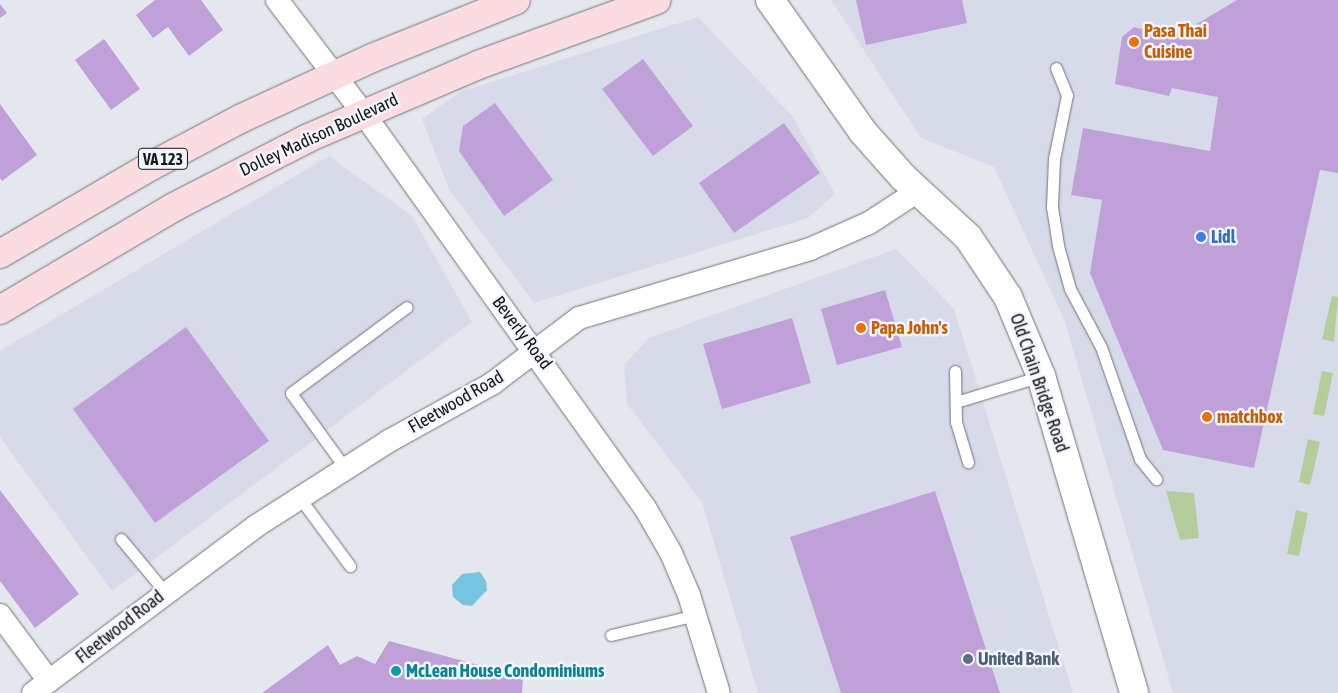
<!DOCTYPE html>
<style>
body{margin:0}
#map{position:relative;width:1338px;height:693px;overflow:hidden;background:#e5e7ee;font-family:"Asap Condensed",sans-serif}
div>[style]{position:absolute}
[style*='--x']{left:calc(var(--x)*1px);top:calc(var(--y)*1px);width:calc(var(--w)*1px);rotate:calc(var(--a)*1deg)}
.built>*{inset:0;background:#d7dbe9}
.green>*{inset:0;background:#b5cd9b}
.water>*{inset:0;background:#77c4e0}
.building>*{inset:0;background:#bfa0d9}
.roads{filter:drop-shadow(0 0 1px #72747a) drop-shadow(0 0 1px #72747a)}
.service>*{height:11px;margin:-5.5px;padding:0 5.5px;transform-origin:5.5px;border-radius:5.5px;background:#fff}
.minor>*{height:22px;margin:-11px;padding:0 11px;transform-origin:11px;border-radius:11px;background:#fff}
.secondary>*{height:28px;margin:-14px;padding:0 14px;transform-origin:14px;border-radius:14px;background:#fff}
.primary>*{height:28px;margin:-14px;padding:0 14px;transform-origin:14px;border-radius:14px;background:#fbdde1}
.dots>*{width:14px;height:14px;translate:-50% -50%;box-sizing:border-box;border:2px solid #f2f5fc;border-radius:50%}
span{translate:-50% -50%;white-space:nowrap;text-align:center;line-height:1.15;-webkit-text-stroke:5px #f2f5fc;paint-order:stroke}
.shield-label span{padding:1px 4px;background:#f2f5fc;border:1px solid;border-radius:4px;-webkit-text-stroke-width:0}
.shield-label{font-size:16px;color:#17181b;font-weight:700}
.food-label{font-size:18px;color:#c56008;font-weight:700}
.left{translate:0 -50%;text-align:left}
.street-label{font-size:18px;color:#17181b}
.shop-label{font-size:18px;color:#366cbe;font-weight:700}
.service-label{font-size:18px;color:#4e5e75;font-weight:700}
.culture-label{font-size:18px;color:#0d838f;font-weight:700}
</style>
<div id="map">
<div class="built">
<i style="clip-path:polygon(831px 0,1338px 0,1338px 693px,1173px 693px,1065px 322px,994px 167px,921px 138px)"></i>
<i style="clip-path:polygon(698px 17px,793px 117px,835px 194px,808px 218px,534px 303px,449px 189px,422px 119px,460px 92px)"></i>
<i style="clip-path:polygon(329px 156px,412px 216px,472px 322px,112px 591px,0 437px,0 351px)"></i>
<i style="clip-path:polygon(896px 249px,954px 309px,1073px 693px,758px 693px,702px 502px,627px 404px,624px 365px,649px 338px)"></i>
</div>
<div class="green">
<i style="clip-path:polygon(1332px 296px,1338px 297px,1334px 342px,1322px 339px)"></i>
<i style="clip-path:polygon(1322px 371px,1333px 373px,1324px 416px,1313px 414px)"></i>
<i style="clip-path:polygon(1308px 439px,1320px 442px,1310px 485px,1299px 482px)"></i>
<i style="clip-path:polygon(1166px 491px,1194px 493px,1199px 538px,1180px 540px)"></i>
<i style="clip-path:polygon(1296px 510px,1308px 513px,1299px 556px,1287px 554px)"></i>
</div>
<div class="water">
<i style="clip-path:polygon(480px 572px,486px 581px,487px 590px,472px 606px,463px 605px,453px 597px,452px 585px,462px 574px)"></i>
</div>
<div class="building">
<i style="clip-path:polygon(155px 0,201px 0,223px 30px,189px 56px,168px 27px,153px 38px,136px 15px)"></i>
<i style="clip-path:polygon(856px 0,962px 0,967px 23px,866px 45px)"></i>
<i style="clip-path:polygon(1237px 0,1338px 0,1338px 173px,1320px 170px,1254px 468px,1163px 450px,1090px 273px,1102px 200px,1071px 195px,1083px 128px,1210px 151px,1218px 97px,1172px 88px,1169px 96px,1115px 84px,1122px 37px,1134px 27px,1175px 37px)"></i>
<i style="clip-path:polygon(0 4px,7px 13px,0 18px)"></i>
<i style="clip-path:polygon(104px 39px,140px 89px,111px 110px,75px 60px)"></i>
<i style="clip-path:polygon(643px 59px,693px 126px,653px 156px,602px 89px)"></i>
<i style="clip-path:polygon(495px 103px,553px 180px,504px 216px,459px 151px,463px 126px)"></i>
<i style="clip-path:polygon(0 104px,37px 155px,2px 181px,0 178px)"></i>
<i style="clip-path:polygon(784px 123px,820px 173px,734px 233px,699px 183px)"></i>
<i style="clip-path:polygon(885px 290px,902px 347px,837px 365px,821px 309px)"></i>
<i style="clip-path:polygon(792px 318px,811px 383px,722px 409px,703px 344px)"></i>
<i style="clip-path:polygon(186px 327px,269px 441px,155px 523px,73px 409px)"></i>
<i style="clip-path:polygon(0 490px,79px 594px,35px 628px,0 581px)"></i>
<i style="clip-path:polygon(935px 491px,1000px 693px,841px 693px,790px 537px)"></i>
<i style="clip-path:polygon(389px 641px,523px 677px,522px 693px,262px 693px,328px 645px,340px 665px,357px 656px,375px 664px)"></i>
</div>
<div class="roads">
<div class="service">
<i style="--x:1056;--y:68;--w:29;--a:68"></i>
<i style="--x:1067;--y:95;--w:65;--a:101.5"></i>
<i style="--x:1054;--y:159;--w:48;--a:92.4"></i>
<i style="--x:1052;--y:207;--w:39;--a:81"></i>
<i style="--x:1058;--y:246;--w:45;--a:74.4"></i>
<i style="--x:1070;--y:289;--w:66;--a:61.9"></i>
<i style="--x:1101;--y:347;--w:119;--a:70.8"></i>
<i style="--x:1140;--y:459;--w:26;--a:51"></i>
<i style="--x:955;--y:371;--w:51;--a:88.9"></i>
<i style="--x:956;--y:422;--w:42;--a:73.3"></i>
<i style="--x:956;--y:402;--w:89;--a:-17"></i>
<i style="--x:345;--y:468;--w:92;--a:-125.8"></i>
<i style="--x:291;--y:393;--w:144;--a:-36.6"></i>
<i style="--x:299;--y:497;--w:86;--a:53.5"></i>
<i style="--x:121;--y:539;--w:69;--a:50.3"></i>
<i style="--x:611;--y:635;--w:87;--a:-13.2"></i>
</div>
<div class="minor">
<i style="--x:277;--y:0;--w:143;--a:52.7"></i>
<i style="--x:364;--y:114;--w:482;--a:54.5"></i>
<i style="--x:644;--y:506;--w:54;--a:60.1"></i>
<i style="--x:671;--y:553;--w:46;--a:66.8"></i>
<i style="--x:689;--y:595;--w:102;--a:73"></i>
<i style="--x:0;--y:615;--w:82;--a:53.4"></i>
<i style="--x:33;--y:693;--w:279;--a:-36.8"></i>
<i style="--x:256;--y:526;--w:158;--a:-32.6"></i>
<i style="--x:389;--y:441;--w:119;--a:-29.1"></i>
<i style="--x:493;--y:383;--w:108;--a:-37.1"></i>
<i style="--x:579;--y:318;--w:241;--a:-16.6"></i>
<i style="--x:810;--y:249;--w:64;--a:-23.8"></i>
<i style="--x:869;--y:223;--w:59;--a:-33.1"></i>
</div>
<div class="secondary">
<i style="--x:770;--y:0;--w:161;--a:54.8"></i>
<i style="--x:863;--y:132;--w:60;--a:48.4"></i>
<i style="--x:903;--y:177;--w:88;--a:42.7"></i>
<i style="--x:968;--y:237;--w:72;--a:56.3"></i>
<i style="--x:1008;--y:297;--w:86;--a:67.3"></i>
<i style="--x:1041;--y:376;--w:330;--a:73.6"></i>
</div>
<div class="primary">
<i style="--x:0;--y:254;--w:175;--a:-30.2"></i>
<i style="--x:151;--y:166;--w:101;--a:-27.8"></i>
<i style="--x:240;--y:119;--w:145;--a:-24.8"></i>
<i style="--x:372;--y:58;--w:155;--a:-21.9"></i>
<i style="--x:0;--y:310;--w:202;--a:-30.6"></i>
<i style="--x:174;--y:207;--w:151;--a:-27.2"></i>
<i style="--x:308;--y:138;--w:185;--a:-23.2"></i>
<i style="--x:478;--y:65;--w:190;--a:-20"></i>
</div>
</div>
<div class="dots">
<i style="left:1134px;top:42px;background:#e8710a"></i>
<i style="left:1201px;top:237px;background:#3f7fe0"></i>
<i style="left:861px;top:328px;background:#e8710a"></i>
<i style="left:1207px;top:417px;background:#e8710a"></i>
<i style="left:968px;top:659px;background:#5c6f8a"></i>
<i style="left:396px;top:671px;background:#0f9aa8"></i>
</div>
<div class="shield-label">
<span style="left:163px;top:159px">VA 123</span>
</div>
<div class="food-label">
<span class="left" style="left:1144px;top:42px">Pasa Thai<br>Cuisine</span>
<span class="left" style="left:871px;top:328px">Papa John's</span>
<span class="left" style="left:1217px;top:417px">matchbox</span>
</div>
<div class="street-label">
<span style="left:319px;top:135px;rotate:-25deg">Dolley Madison Boulevard</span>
<span style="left:522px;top:333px;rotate:53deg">Beverly Road</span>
<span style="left:1039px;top:383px;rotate:71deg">Old Chain Bridge Road</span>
<span style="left:456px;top:402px;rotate:-30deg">Fleetwood Road</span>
<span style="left:120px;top:627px;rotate:-38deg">Fleetwood Road</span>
</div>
<div class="shop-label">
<span class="left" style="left:1211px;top:237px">Lidl</span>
</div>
<div class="service-label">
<span class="left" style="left:978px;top:659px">United Bank</span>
</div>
<div class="culture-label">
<span class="left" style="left:406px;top:671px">McLean House Condominiums</span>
</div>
</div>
